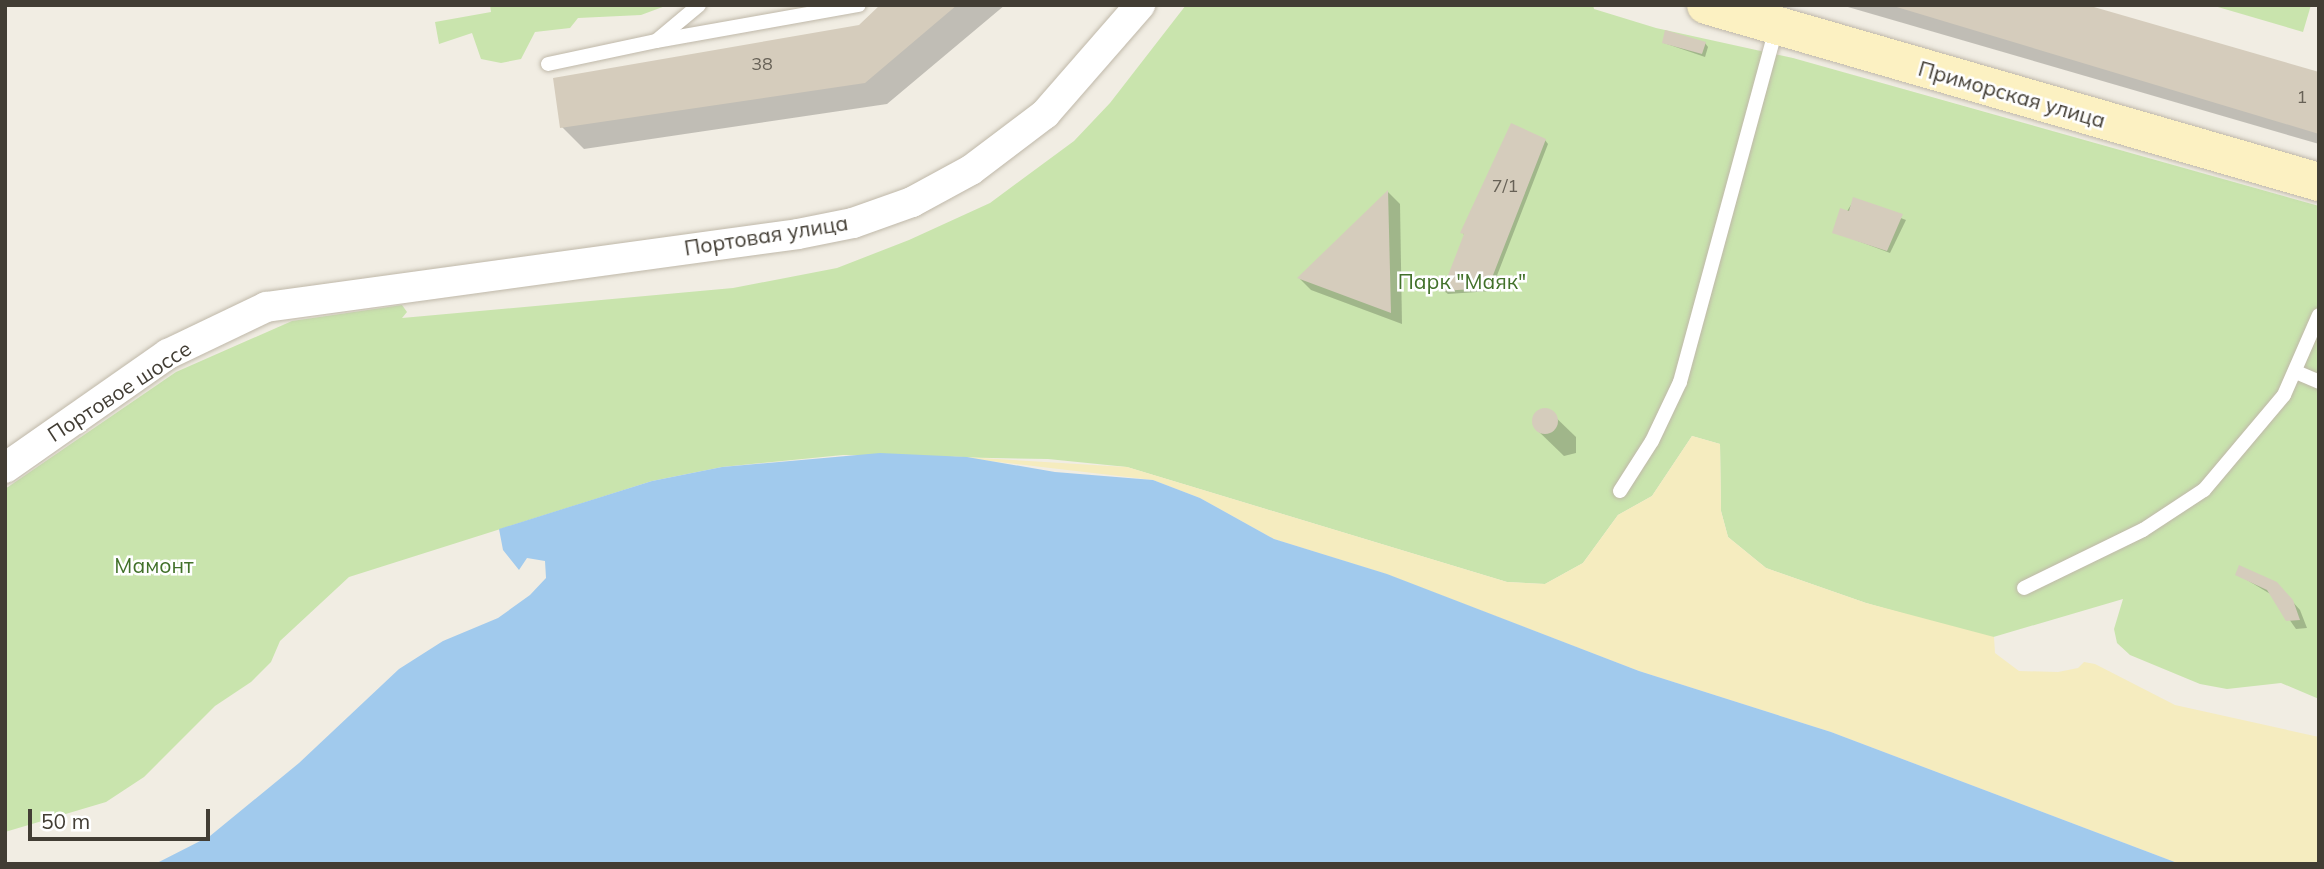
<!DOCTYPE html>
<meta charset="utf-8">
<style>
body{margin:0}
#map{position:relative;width:2324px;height:869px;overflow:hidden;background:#f1ede3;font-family:Mulish,sans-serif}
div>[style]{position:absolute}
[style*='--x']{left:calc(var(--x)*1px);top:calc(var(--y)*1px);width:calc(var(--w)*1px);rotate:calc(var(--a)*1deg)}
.green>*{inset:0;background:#c9e4ad}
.sand>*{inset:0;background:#f5ecbf}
.water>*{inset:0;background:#a1caed}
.shadow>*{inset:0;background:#0003}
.building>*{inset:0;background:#d5ccbc}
.round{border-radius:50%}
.roads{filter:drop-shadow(0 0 2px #bfb8a9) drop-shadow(0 0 2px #bfb8a9)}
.lane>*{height:14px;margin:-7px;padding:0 7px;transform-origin:7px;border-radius:7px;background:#fff}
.street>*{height:30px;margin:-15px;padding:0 15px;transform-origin:15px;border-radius:15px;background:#fff}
.secondary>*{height:38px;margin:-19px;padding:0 19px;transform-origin:19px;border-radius:19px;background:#fcf1c2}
span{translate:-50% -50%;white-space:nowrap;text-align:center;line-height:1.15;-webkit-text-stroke:5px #fff;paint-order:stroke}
.number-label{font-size:18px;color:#676156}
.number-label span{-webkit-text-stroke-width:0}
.street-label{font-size:21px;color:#423d34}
.park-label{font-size:21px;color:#42712a}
.frame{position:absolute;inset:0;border:7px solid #423d34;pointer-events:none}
.scale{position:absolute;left:28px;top:809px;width:182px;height:32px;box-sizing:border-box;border:4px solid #423d34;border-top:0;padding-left:9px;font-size:21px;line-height:24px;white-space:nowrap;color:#423d34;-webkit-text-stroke:5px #fff;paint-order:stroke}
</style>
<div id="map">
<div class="green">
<i style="clip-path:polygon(490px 5px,668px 5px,641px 15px,578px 18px,570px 28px,535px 32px,521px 59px,501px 63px,481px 59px,472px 33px,439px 44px,435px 22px,491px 12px)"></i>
<i style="clip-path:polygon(1186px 5px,1593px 5px,1594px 9px,1656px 28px,1793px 58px,2319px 206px,2319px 699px,2281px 683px,2227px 689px,2200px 684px,2130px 655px,2117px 643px,2114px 629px,2123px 599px,1990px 638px,1866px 603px,1766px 568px,1728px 537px,1721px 511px,1720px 444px,1692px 436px,1652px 496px,1618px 515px,1583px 563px,1545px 584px,1507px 582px,1127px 467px,1048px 459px,843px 455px,722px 467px,652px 481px,349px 577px,280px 641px,271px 662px,251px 682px,215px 706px,144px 777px,106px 802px,5px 832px,5px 489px,176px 372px,292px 321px,402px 305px,407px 312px,402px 318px,733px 288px,837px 268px,909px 240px,990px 203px,1074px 141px,1110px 103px)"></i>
<i style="clip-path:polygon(2211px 5px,2311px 5px,2303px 32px)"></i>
</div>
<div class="sand">
<i style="clip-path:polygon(1692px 436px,1720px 444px,1721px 511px,1728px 537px,1766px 568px,1866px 603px,1994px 637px,1995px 653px,2019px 671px,2058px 672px,2078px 668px,2084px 662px,2095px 664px,2175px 705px,2319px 737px,2319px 864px,2180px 864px,1831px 732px,1639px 671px,1386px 574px,1274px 539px,1200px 498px,1153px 480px,947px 456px,1127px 467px,1507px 582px,1545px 584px,1583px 563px,1618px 515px,1652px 496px)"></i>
</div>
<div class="water">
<i style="clip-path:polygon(880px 453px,967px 457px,1055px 472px,1153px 480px,1200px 498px,1274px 539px,1387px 574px,1639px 671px,1831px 732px,2180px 864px,155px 864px,210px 836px,299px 763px,399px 669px,443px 641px,498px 618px,530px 595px,546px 578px,545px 561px,527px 558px,519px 570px,503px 550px,499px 529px,652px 481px,722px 467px)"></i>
</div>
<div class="shadow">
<i style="clip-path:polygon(883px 5px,1005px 5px,887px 104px,584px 149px,562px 127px,860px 26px)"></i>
<i style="clip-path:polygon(1841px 5px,2082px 5px,2319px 74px,2319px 144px)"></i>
<i style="clip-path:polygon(1664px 43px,1705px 43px,1708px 47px,1705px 57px)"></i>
<i style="clip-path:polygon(1545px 140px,1548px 144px,1491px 291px,1448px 294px,1444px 291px,1465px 236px,1462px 232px)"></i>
<i style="clip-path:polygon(1388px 192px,1400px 204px,1402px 324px,1311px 290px,1299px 278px)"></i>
<i style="clip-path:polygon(1854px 200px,1906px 220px,1890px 253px,1834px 232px)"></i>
<i style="clip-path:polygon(1548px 410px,1576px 437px,1576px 453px,1564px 456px,1535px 428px,1534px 416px)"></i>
<i style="clip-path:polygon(2237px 574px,2284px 592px,2300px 610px,2307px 628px,2296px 629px,2272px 595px)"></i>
</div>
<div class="building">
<i style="clip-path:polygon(880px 5px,957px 5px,865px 83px,560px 128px,553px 78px,859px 25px)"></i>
<i style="clip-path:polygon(1890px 5px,2087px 5px,2319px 72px,2319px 134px)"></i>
<i style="clip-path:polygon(1665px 30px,1706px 42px,1702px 54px,1662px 43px)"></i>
<i style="clip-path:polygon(1511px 123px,1546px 139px,1488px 288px,1442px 291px,1464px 234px,1460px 233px)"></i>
<i style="clip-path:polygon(1388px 190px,1391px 313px,1297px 278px)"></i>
<i style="clip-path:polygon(1853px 197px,1903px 214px,1887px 251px,1832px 233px,1840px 208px,1849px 211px)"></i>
<i class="round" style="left:1532px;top:408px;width:26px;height:26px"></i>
<i style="clip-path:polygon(2239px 565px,2277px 582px,2293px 600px,2300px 620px,2286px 621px,2267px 590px,2235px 575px)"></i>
</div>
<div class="roads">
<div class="lane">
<i style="--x:656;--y:41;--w:206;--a:-10.1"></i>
<i style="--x:548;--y:64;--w:110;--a:-12"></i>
<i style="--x:656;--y:41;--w:56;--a:-39.9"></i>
<i style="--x:2296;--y:372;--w:25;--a:23"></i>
<i style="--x:1620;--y:491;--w:59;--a:-57.4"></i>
<i style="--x:1652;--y:441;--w:65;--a:-64.6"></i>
<i style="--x:1680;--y:382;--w:367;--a:-74.8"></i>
<i style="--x:2024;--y:588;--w:132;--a:-26"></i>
<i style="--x:2143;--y:530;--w:73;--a:-33.3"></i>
<i style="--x:2204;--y:490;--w:124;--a:-49.9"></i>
<i style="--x:2284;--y:395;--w:87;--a:-66.4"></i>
</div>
<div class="street">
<i style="--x:5;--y:468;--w:199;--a:-35"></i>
<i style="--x:168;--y:354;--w:109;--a:-25.6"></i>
<i style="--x:266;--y:307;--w:537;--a:-7.81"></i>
<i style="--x:798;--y:234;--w:56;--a:-11.3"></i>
<i style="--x:853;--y:223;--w:63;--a:-19.6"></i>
<i style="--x:912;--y:202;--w:67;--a:-28.5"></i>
<i style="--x:971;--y:170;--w:93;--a:-37.1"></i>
<i style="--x:1045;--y:114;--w:145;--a:-48.9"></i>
</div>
<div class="secondary">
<i style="--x:1706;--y:5;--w:638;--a:16.11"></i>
</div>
</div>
<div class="number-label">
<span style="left:762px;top:64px">38</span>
<span style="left:2302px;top:97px">1</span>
<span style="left:1505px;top:186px">7/1</span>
</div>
<div class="street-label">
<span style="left:2012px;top:94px;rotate:16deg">Приморская улица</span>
<span style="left:766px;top:235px;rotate:-9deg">Портовая улица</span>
<span style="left:119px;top:391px;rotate:-33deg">Портовое шоссе</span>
</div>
<div class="park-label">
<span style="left:1462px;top:281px">Парк "Маяк"</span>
<span style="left:154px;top:565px">Мамонт</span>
</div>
<div class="frame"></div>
<div class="scale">50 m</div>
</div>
